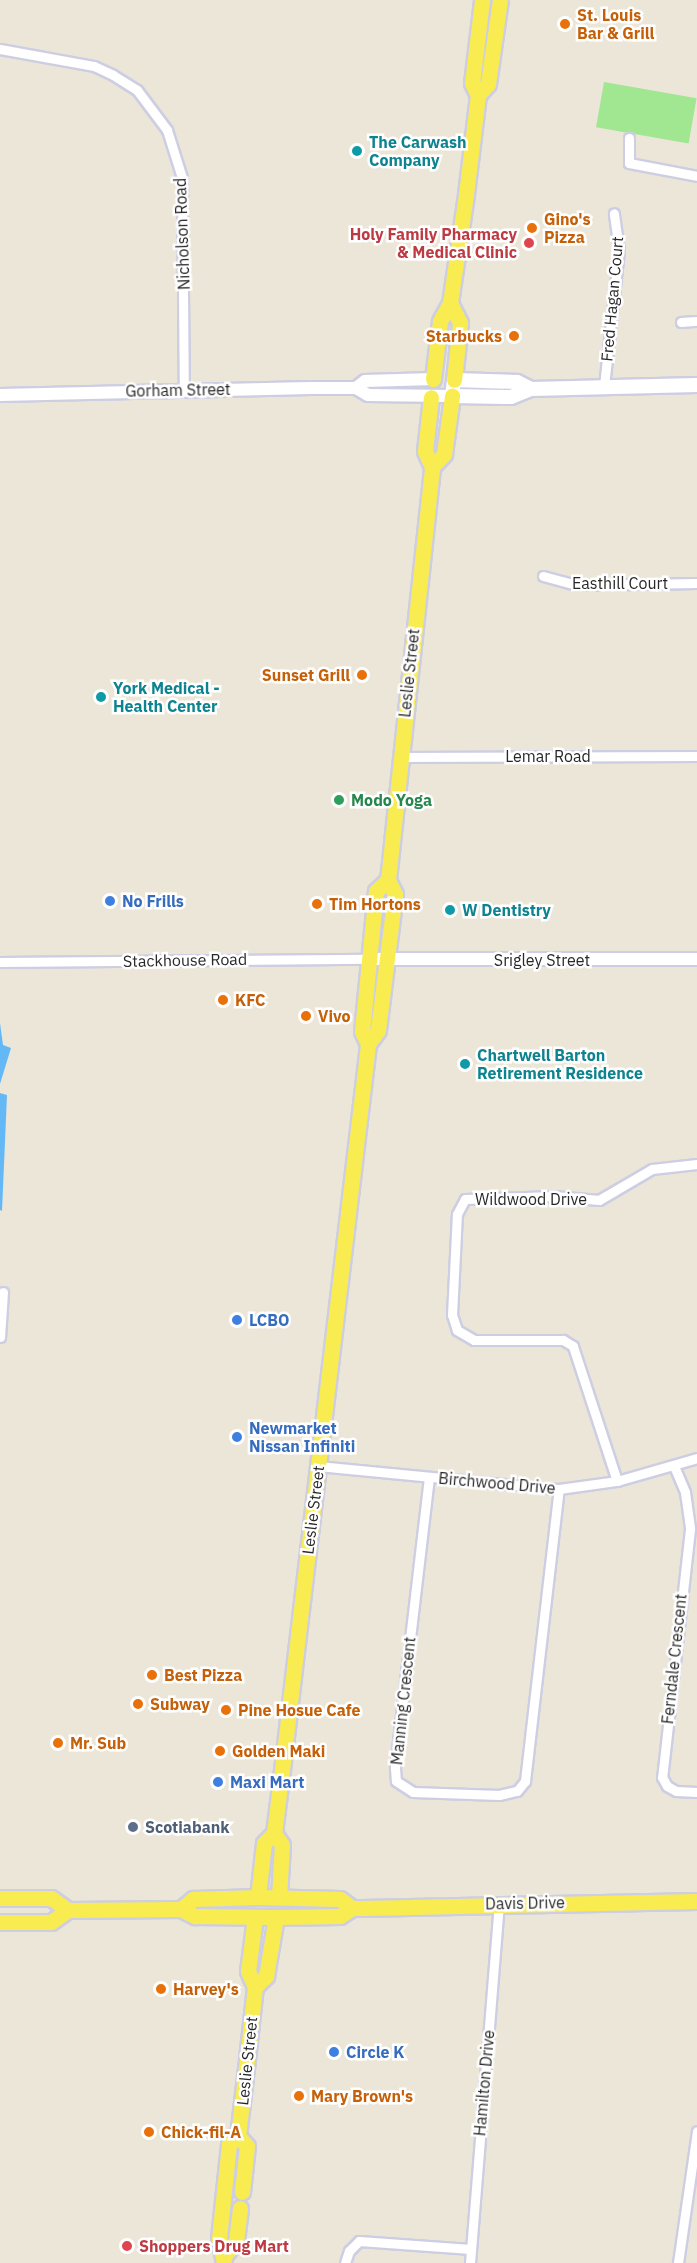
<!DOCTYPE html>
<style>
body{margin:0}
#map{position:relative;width:697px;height:2263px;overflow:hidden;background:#ece6d8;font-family:"IBM Plex Sans",sans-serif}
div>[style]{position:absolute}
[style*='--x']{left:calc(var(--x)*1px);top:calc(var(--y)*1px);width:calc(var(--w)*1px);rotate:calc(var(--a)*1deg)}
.green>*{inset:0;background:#a1e691;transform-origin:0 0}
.water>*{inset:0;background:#64b8f6}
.roads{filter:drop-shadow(2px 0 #cecee3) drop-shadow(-2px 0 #cecee3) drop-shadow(0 2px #cecee3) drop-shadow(0 -2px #cecee3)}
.minor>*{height:9px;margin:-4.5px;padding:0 4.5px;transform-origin:4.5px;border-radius:4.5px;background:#fff}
.tertiary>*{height:12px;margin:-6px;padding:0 6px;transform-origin:6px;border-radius:6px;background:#fff}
.secondary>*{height:14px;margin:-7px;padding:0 7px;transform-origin:7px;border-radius:7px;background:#fff}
.primary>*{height:15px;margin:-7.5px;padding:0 7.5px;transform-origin:7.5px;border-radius:7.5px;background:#f9ec50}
.dots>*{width:16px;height:16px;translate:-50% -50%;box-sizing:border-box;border:3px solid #fff;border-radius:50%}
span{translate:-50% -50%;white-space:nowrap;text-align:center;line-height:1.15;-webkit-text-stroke:5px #fff;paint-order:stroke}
.food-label{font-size:16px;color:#c56008;font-weight:700}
.left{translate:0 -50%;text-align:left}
.right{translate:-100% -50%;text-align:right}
.culture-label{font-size:16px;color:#0d838f;font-weight:700}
.street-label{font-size:16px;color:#282828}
.health-label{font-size:16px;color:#be3a42;font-weight:700}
.leisure-label{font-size:16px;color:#27864d;font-weight:700}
.shop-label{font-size:16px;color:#366cbe;font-weight:700}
.service-label{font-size:16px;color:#4e5e75;font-weight:700}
</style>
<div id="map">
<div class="green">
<div style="left:604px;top:82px;width:94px;height:46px;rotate:10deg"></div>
</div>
<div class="water">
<div style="clip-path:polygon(0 1023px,3px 1045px,11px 1048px,0 1084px)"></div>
<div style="clip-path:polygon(0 1093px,7px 1095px,2px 1211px,0 1210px)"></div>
</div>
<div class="roads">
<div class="minor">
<div style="--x:0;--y:49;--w:96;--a:10.3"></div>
<div style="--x:94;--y:66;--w:21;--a:25"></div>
<div style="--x:113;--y:75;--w:28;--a:32"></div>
<div style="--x:137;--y:90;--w:50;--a:53.1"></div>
<div style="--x:167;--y:130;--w:50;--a:72.6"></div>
<div style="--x:182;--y:178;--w:212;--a:89.5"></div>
<div style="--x:629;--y:138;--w:25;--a:90"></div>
<div style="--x:629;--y:163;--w:69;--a:10.8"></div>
<div style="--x:681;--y:322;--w:16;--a:-4"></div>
<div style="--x:604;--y:386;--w:137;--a:-83.7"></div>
<div style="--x:619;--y:250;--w:37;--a:-98"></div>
<div style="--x:543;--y:576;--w:35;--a:15"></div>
<div style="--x:577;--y:585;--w:120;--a:-1"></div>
<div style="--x:400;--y:757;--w:297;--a:-0.2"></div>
<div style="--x:0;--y:962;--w:371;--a:-0.5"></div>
<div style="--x:0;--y:1337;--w:45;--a:-86.2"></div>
<div style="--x:318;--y:1466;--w:242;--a:5.5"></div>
<div style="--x:559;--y:1489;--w:59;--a:-7.9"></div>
<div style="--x:617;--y:1481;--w:83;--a:-16"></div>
<div style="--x:674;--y:1466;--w:28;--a:67"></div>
<div style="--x:685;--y:1492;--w:37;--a:82"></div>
<div style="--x:690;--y:1529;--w:250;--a:96.4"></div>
<div style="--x:662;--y:1777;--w:10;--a:61"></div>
<div style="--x:667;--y:1786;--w:10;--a:29"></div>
<div style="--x:676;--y:1791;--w:21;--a:3"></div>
<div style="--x:429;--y:1477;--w:293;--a:96.7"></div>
<div style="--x:395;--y:1768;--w:13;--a:86"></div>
<div style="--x:396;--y:1781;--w:20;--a:33"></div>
<div style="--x:413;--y:1792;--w:86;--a:2"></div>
<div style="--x:499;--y:1795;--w:18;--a:-13"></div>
<div style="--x:517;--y:1791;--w:13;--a:-51"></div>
<div style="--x:525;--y:1781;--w:294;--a:-83.4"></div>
<div style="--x:617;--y:1481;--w:142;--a:-108.1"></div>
<div style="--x:573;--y:1346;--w:12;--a:-149"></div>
<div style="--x:563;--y:1340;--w:89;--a:180"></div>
<div style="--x:474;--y:1340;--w:20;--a:-150"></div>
<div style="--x:457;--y:1330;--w:16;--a:-108"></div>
<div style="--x:452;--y:1315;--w:101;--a:-87.2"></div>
<div style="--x:457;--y:1214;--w:17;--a:-62"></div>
<div style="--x:465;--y:1199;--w:89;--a:-1.9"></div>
<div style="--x:554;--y:1196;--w:45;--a:5.1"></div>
<div style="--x:599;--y:1200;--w:61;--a:-30.3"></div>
<div style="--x:652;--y:1169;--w:45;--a:-6.3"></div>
<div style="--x:345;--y:2263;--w:13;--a:-72"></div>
<div style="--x:349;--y:2251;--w:14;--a:-45"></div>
<div style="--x:359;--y:2241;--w:112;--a:4.1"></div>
<div style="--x:470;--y:2263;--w:362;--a:-85.4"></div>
<div style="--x:678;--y:2263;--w:133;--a:-81.8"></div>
</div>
<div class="tertiary">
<div style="--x:356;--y:388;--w:11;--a:-38"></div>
<div style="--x:365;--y:381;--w:68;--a:-1.7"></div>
<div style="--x:0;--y:395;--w:311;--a:-1.3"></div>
<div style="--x:311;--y:388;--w:45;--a:0"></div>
<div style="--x:356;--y:388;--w:14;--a:30"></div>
<div style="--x:368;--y:395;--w:84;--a:0.7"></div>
<div style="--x:371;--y:959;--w:326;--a:0"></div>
</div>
<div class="secondary">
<div style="--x:531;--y:389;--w:16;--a:-153"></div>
<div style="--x:517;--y:382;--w:63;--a:-178.2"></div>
<div style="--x:454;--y:380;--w:16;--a:97"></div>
<div style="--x:452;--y:396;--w:59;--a:1"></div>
<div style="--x:511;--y:397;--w:22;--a:-22"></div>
<div style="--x:531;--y:389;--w:166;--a:-1.4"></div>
</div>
<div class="primary">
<div style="--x:478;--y:95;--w:15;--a:-48"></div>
<div style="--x:488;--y:84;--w:85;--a:-81.9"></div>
<div style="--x:450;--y:303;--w:22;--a:63"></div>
<div style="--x:460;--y:323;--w:57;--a:96"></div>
<div style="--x:433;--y:379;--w:58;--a:-83.1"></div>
<div style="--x:440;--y:321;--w:21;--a:-61"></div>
<div style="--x:450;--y:303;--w:110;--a:-81.6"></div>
<div style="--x:466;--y:194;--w:100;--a:-83.1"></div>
<div style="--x:478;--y:95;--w:13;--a:-117"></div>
<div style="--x:472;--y:83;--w:84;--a:-83.1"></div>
<div style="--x:432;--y:467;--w:18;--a:-47"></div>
<div style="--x:444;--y:454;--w:59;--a:-82.1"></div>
<div style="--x:368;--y:1044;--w:14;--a:-115"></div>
<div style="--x:362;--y:1031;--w:141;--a:-84.3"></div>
<div style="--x:376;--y:891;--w:16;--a:-43"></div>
<div style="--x:274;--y:1833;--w:14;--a:56"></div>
<div style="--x:282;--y:1845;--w:52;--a:93.3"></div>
<div style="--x:258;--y:1897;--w:54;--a:-83.7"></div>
<div style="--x:264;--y:1843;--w:14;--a:-45"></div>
<div style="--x:274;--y:1833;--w:64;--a:-82.8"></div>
<div style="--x:282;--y:1770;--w:731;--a:-83.24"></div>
<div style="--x:368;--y:1044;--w:17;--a:-54"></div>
<div style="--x:378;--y:1030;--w:137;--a:-82.9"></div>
<div style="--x:395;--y:894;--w:16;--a:-117"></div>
<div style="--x:388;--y:880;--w:415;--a:-83.9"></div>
<div style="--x:432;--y:467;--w:17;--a:-114"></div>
<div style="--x:425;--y:451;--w:54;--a:-83.7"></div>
<div style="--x:0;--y:1898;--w:51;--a:0"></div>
<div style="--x:51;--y:1898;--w:21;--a:35"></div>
<div style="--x:181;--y:1909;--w:16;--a:-40"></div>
<div style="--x:193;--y:1899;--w:65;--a:-1.8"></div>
<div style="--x:258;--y:1897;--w:82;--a:1.4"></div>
<div style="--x:340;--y:1899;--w:15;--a:37"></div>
<div style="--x:352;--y:1908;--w:10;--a:0"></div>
<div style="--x:362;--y:1908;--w:335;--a:-1.2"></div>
<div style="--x:0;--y:1922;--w:51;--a:0"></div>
<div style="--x:51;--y:1922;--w:21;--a:-35"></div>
<div style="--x:68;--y:1910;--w:113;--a:-0.5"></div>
<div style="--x:181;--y:1909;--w:16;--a:27"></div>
<div style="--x:195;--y:1916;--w:81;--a:0.7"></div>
<div style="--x:276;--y:1917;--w:64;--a:-0.9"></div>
<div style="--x:340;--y:1916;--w:14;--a:-34"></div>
<div style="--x:255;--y:1987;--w:16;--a:-45"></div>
<div style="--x:266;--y:1976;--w:60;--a:-80.4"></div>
<div style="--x:238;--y:2136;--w:13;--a:48"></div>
<div style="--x:247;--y:2146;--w:46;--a:96.2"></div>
<div style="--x:225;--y:2255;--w:18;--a:-52"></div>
<div style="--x:236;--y:2241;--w:33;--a:-83"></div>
<div style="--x:224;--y:2263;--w:25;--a:-101"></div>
<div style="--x:219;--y:2238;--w:95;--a:-83.9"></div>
<div style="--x:229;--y:2144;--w:12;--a:-42"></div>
<div style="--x:238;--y:2136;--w:78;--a:-83.3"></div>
<div style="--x:247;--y:2059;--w:72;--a:-83.7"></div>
<div style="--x:255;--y:1987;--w:17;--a:-114"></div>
<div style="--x:248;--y:1971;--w:54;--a:-82.6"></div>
</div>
</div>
<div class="dots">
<div style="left:565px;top:24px;background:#e8710a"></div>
<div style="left:357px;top:151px;background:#0f9aa8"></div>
<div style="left:532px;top:228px;background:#e8710a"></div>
<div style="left:529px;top:243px;background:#e0444e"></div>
<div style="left:514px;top:336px;background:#e8710a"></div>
<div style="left:362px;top:675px;background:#e8710a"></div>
<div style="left:101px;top:697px;background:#0f9aa8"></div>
<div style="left:339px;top:800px;background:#2e9e5b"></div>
<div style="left:110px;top:901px;background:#3f7fe0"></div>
<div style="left:317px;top:904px;background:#e8710a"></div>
<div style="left:450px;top:910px;background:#0f9aa8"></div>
<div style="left:223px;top:1000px;background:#e8710a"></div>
<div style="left:306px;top:1016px;background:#e8710a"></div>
<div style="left:465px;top:1064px;background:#0f9aa8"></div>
<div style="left:237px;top:1320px;background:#3f7fe0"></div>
<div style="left:237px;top:1437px;background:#3f7fe0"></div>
<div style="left:152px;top:1675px;background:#e8710a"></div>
<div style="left:138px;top:1704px;background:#e8710a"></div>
<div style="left:226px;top:1710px;background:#e8710a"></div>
<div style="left:58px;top:1743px;background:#e8710a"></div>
<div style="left:220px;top:1751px;background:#e8710a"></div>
<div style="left:218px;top:1782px;background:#3f7fe0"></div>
<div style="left:133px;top:1827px;background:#5c6f8a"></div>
<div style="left:161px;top:1989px;background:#e8710a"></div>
<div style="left:334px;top:2052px;background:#3f7fe0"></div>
<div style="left:299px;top:2096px;background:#e8710a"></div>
<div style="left:149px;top:2132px;background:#e8710a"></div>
<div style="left:127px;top:2246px;background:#e0444e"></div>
</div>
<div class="food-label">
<span class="left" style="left:577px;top:24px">St. Louis<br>Bar &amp; Grill</span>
<span class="left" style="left:544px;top:228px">Gino's<br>Pizza</span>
<span class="right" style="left:502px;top:336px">Starbucks</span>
<span class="right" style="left:350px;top:675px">Sunset Grill</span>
<span class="left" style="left:329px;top:904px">Tim Hortons</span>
<span class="left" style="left:235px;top:1000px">KFC</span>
<span class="left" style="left:318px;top:1016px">Vivo</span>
<span class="left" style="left:164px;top:1675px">Best Pizza</span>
<span class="left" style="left:150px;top:1704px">Subway</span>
<span class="left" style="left:238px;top:1710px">Pine Hosue Cafe</span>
<span class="left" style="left:70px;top:1743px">Mr. Sub</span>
<span class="left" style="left:232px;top:1751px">Golden Maki</span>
<span class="left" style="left:173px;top:1989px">Harvey's</span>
<span class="left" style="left:311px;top:2096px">Mary Brown's</span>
<span class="left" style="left:161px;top:2132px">Chick-fil-A</span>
</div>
<div class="culture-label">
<span class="left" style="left:369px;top:151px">The Carwash<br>Company</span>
<span class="left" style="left:113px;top:697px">York Medical -<br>Health Center</span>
<span class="left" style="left:462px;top:910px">W Dentistry</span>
<span class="left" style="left:477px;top:1064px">Chartwell Barton<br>Retirement Residence</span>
</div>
<div class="street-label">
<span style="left:182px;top:234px;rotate:-92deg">Nicholson Road</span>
<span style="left:612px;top:299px;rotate:-85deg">Fred Hagan Court</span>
<span style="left:178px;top:390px;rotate:-1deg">Gorham Street</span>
<span style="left:620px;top:583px">Easthill Court</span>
<span style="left:409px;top:673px;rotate:-84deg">Leslie Street</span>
<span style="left:548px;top:756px">Lemar Road</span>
<span style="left:185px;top:960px;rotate:-1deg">Stackhouse Road</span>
<span style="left:542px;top:960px">Srigley Street</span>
<span style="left:531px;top:1199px">Wildwood Drive</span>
<span style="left:497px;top:1483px;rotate:5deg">Birchwood Drive</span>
<span style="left:313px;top:1510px;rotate:-83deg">Leslie Street</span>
<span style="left:674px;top:1659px;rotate:-84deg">Ferndale Crescent</span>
<span style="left:403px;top:1701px;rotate:-84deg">Manning Crescent</span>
<span style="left:525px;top:1903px;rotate:-1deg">Davis Drive</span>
<span style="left:247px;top:2061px;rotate:-84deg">Leslie Street</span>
<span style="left:484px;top:2083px;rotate:-85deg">Hamilton Drive</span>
</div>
<div class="health-label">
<span class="right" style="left:517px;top:243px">Holy Family Pharmacy<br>&amp; Medical Clinic</span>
<span class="left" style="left:139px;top:2246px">Shoppers Drug Mart</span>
</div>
<div class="leisure-label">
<span class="left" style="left:351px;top:800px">Modo Yoga</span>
</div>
<div class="shop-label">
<span class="left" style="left:122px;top:901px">No Frills</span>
<span class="left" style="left:249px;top:1320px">LCBO</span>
<span class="left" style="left:249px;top:1437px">Newmarket<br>Nissan Infiniti</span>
<span class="left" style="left:230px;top:1782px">Maxi Mart</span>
<span class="left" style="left:346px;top:2052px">Circle K</span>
</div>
<div class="service-label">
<span class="left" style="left:145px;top:1827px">Scotiabank</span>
</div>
</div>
